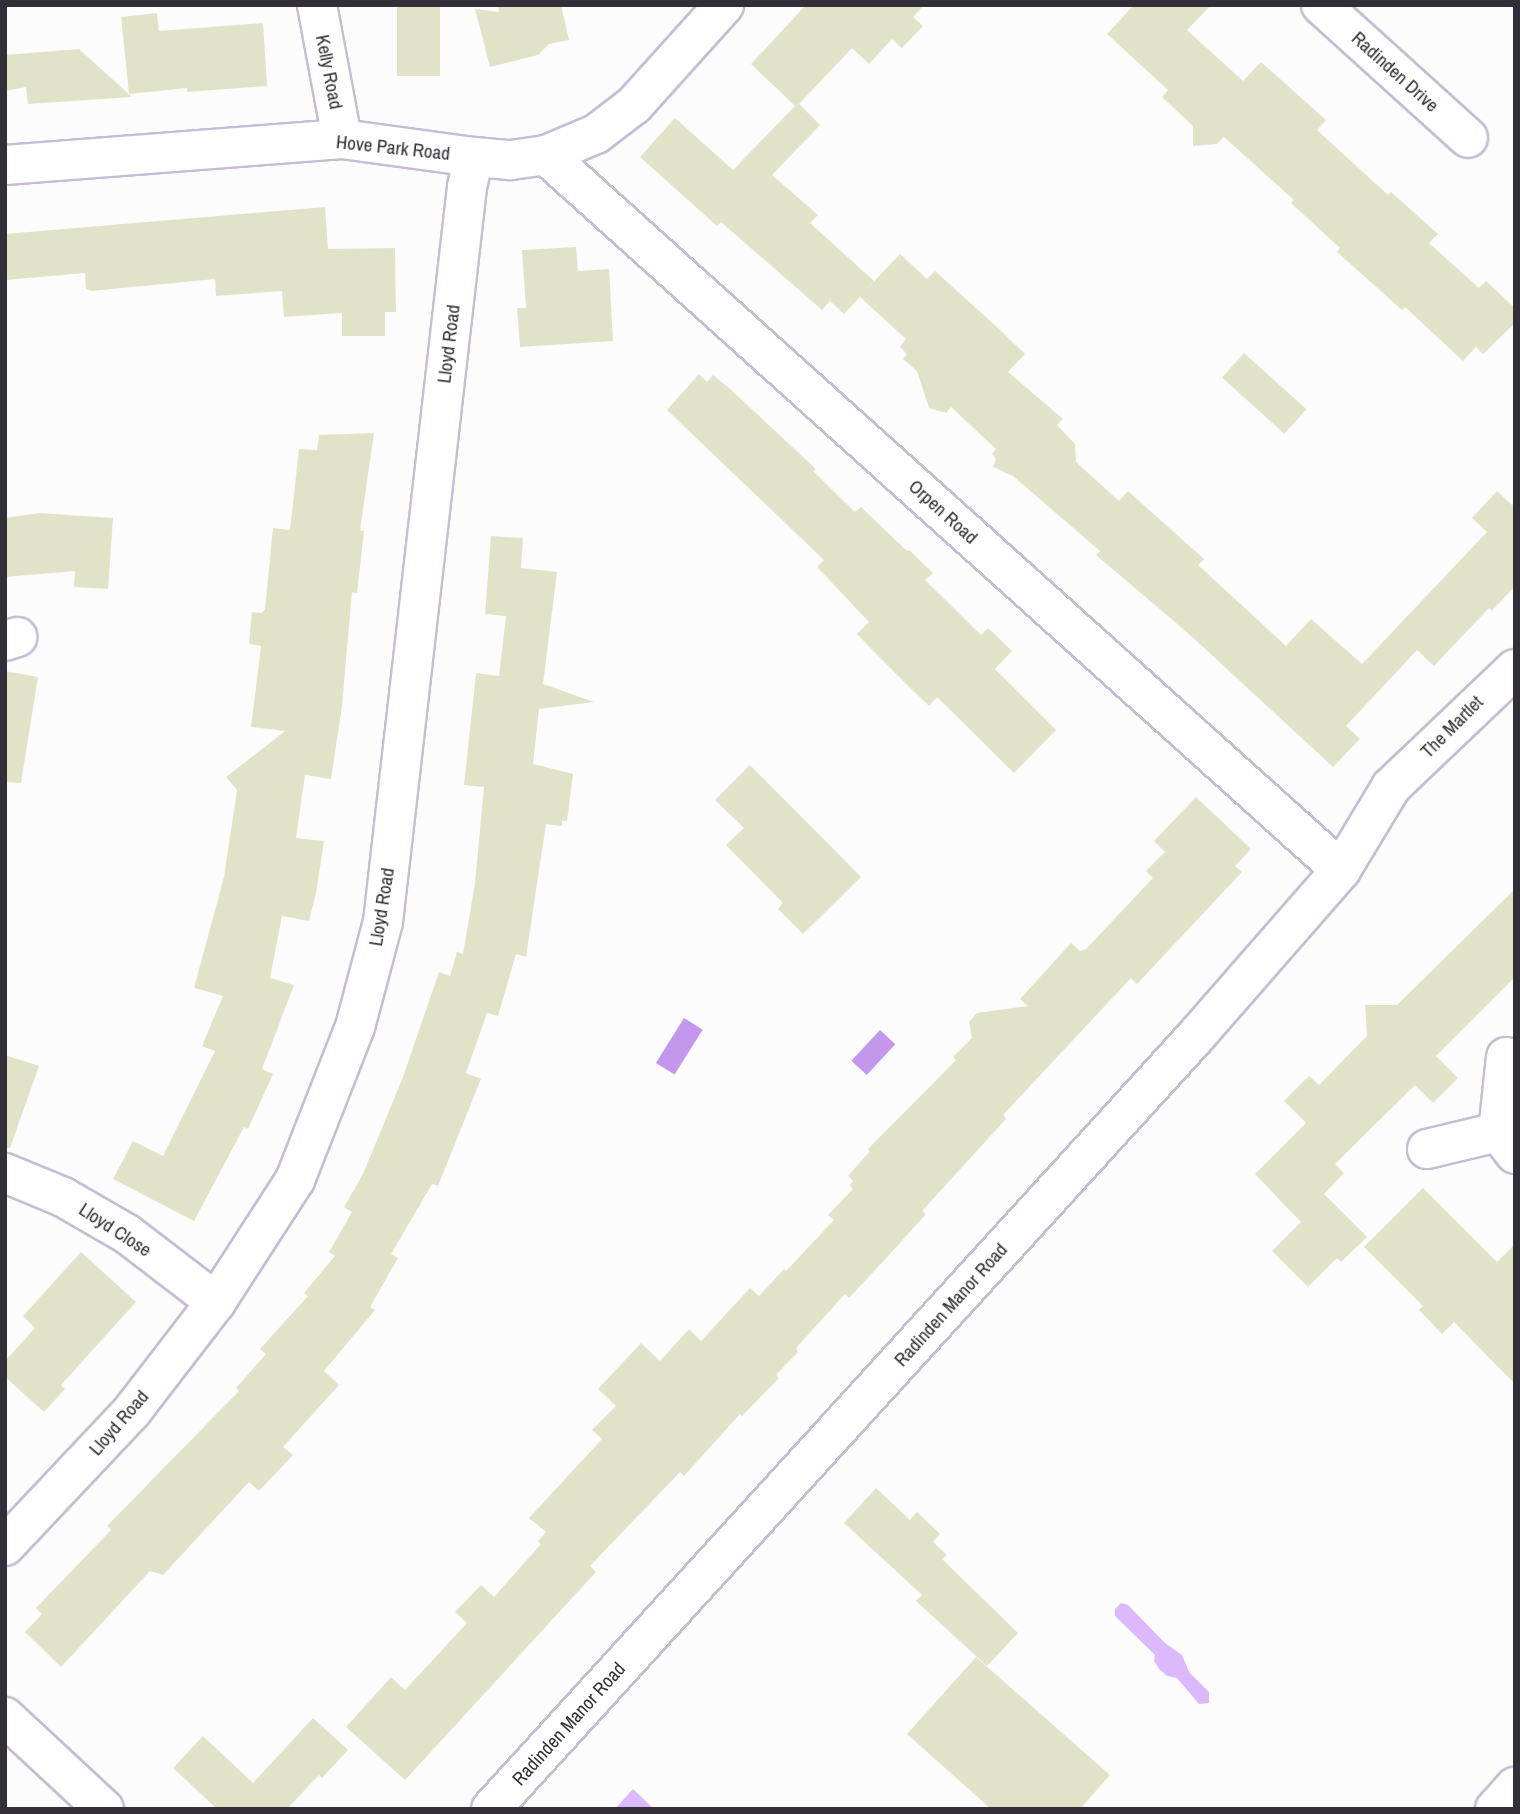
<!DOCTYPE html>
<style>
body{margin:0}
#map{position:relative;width:1520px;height:1814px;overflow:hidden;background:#fcfcfc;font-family:"Archivo Narrow",sans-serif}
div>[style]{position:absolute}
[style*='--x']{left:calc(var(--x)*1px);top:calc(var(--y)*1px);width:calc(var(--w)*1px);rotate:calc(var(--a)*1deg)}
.green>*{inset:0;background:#dcb9fd}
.water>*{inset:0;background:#c397eb;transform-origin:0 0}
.building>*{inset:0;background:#e1e3c9;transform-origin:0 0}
.roads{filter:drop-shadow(2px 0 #c7bcd3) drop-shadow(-2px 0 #c7bcd3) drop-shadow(0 2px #c7bcd3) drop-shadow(0 -2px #c7bcd3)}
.minor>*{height:38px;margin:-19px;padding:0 19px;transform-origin:19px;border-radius:19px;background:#fff}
span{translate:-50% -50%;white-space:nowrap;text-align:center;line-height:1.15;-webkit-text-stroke:7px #fff;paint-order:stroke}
.street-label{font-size:19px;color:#332e37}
.frame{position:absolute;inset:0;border:7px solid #332e37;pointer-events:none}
</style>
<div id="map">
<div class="green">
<div style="clip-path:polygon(1121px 1603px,1128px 1605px,1165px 1643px,1182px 1655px,1189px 1672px,1209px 1692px,1209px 1703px,1199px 1704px,1177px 1678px,1167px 1676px,1159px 1669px,1154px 1661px,1155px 1655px,1115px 1616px,1115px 1609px)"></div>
<div style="clip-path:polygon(633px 1789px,654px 1809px,615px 1809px)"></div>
</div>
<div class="water">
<div style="left:684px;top:1018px;width:22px;height:53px;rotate:32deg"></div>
<div style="left:880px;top:1030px;width:21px;height:42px;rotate:43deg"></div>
</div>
<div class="building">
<div style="left:397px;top:5px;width:43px;height:71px"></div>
<div style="clip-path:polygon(498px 5px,561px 5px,569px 40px,549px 44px,538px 55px,490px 67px,475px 9px,499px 12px)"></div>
<div style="clip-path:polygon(806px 5px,924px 5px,913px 17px,923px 26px,902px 48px,892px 39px,869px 64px,852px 48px,799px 104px,820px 125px,772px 175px,818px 215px,810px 223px,874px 281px,863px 293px,900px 254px,927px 279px,935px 271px,998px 328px,1025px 354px,1008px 372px,1063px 419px,1057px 425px,1075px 444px,1076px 462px,1119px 501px,1128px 491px,1204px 559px,1198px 565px,1286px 646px,1311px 619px,1362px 664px,1487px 532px,1472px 518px,1497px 491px,1512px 505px,1515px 502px,1515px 586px,1492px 611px,1489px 608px,1434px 666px,1417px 650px,1346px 726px,1360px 739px,1333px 767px,1189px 634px,1096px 555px,1100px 551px,1013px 476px,993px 467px,996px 459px,992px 454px,996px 449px,951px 407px,946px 413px,929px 408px,917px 371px,903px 359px,907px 354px,900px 347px,906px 339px,860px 297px,844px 314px,830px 301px,822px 310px,721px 222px,717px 226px,640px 157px,675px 118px,733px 170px,795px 106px,751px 64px)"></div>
<div style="clip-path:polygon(1134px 5px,1211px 5px,1187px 30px,1243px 81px,1261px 62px,1326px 120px,1317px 130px,1388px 195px,1391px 192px,1438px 234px,1429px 243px,1479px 288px,1486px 281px,1515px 308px,1515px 323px,1483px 354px,1476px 347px,1463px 361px,1405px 307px,1402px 310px,1337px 252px,1340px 248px,1291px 203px,1294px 200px,1224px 137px,1217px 144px,1193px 146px,1193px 126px,1162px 97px,1168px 90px,1107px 34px)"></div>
<div style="clip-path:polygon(157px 13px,159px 31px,263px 23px,267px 86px,187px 92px,187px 88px,129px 94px,121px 17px)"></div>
<div style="clip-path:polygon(79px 49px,132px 97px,28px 104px,26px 87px,5px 91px,5px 55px)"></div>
<div style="clip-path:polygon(325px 207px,328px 249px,395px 248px,396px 312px,385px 312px,385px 336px,342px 336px,342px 313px,284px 317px,282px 291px,216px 296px,215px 279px,91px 291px,86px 289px,85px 273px,5px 280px,5px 234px)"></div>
<div style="clip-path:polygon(576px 247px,578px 271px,609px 269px,613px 341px,520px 347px,517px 308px,526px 308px,522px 250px)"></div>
<div style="left:1244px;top:353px;width:84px;height:33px;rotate:42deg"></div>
<div style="clip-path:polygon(699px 374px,707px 382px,713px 375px,729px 388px,816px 469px,813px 471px,855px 512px,861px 507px,907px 551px,909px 550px,933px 573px,925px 580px,981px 635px,988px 628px,1012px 651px,995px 669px,1056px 730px,1014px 773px,937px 697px,929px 706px,895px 673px,857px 634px,869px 622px,817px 567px,824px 560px,667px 410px)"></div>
<div style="clip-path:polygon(374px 433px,360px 530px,364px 531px,357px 593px,352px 592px,342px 706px,331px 779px,305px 775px,296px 838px,324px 841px,316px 893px,309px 921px,282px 916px,270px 978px,294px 985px,262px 1069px,273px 1074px,248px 1129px,244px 1127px,194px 1221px,113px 1179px,133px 1141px,163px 1156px,215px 1051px,202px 1046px,223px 996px,194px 988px,224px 877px,237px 790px,226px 777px,285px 731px,251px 727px,261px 646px,249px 644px,252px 612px,262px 613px,265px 609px,273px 528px,290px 530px,299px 449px,317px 450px,319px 435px)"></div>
<div style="clip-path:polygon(40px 513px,113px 518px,108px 589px,74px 587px,75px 571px,5px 577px,5px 518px)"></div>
<div style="clip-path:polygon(491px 536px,523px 538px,521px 568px,557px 572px,543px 684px,594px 702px,539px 709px,533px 764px,573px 774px,567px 821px,562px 821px,562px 826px,546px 824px,526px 957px,516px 954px,498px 1016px,487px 1013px,466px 1073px,481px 1079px,438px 1186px,432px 1184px,391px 1254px,398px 1258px,370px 1307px,375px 1310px,324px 1371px,339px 1385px,283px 1447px,293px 1455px,259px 1491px,249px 1482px,163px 1575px,150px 1571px,61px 1667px,25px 1632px,42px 1614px,36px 1608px,111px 1530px,107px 1526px,239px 1391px,236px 1388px,266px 1354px,260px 1349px,308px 1296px,304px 1293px,335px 1256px,329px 1252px,352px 1212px,344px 1207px,363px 1174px,403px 1077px,439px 972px,450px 976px,457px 952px,463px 954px,475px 883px,484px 787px,464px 785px,476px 673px,499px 676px,506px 616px,485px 614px)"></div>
<div style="clip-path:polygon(5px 671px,38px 677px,21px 783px,5px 782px)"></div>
<div style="clip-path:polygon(750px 765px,861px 877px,803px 934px,778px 909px,783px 903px,726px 845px,744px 828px,715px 800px)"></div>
<div style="clip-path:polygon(1196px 797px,1251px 849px,1235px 866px,1242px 872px,1137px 984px,1131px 978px,1003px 1115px,1006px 1119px,922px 1211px,926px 1214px,889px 1255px,849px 1298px,845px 1294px,796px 1348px,798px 1352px,776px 1375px,779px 1378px,742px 1416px,740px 1414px,684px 1476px,680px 1472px,590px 1566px,596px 1572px,405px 1780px,346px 1727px,391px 1677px,405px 1690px,467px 1623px,455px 1612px,481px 1585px,494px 1597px,541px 1544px,538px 1541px,546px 1532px,529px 1518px,602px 1439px,592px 1430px,616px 1406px,598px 1389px,641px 1343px,660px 1361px,689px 1329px,701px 1341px,750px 1288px,759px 1296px,784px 1269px,786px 1271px,834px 1220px,828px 1215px,853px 1189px,850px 1185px,853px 1181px,848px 1176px,870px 1151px,868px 1149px,956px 1060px,953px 1057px,972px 1038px,969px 1022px,977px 1013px,1028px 1006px,1020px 999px,1071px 943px,1080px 951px,1086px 949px,1153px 878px,1146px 871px,1165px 852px,1154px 841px)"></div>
<div style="clip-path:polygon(1515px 889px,1515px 977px,1436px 1056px,1458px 1078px,1433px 1103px,1415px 1085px,1335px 1164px,1344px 1173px,1324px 1194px,1367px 1237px,1341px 1262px,1337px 1258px,1308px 1287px,1272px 1251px,1301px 1222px,1255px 1174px,1306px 1123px,1284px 1101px,1309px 1076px,1319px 1085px,1367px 1036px,1365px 1005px,1397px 1005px)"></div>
<div style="clip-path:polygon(5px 1055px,39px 1066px,10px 1148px,5px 1148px)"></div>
<div style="clip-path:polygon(1423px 1188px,1497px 1262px,1515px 1244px,1515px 1384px,1454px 1322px,1442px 1334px,1419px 1310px,1423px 1306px,1364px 1247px)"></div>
<div style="clip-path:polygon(81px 1252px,136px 1302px,61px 1385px,65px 1389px,44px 1412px,5px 1377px,5px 1361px,35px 1328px,23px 1316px)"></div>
<div style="clip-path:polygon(876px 1488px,910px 1520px,917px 1512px,940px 1534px,933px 1542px,947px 1555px,942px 1559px,1018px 1633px,987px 1666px,916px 1601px,922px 1595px,844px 1523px)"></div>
<div style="clip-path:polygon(976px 1657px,1110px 1775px,1080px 1809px,991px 1809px,907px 1734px)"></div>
<div style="clip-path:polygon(313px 1718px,348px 1750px,322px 1778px,319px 1775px,287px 1809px,217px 1809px,173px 1768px,203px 1736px,253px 1783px)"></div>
</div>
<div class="roads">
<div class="minor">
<div style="--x:317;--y:5;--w:136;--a:79.4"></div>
<div style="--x:1321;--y:5;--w:198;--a:42.1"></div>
<div style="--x:546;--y:155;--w:1069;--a:41.97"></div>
<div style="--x:5;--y:165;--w:338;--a:-4.4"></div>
<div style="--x:342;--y:139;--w:133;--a:7.8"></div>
<div style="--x:474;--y:157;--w:37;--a:5"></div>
<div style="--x:511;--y:160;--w:35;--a:-8"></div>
<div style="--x:546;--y:155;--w:54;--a:-22.8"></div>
<div style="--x:596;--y:134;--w:48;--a:-37.3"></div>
<div style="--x:634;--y:105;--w:135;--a:-48"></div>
<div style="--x:5;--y:641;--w:13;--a:-18"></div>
<div style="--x:1506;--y:1057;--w:75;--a:96.1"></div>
<div style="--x:1498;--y:1132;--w:28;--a:52"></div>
<div style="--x:1427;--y:1149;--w:73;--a:-13.5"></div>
<div style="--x:5;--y:1173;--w:63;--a:22.5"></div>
<div style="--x:63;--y:1197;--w:74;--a:30"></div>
<div style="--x:127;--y:1234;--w:112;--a:37.4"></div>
<div style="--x:5;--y:1546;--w:185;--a:-46.7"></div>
<div style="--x:132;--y:1411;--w:138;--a:-52.4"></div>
<div style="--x:216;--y:1302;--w:145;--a:-57.1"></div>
<div style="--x:295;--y:1180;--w:164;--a:-68.6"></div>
<div style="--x:355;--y:1027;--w:109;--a:-75.1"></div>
<div style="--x:383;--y:922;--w:740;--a:-83.48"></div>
<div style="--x:467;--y:187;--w:31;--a:-77"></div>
<div style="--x:5;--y:1717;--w:135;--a:42.9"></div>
<div style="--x:491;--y:1809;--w:1048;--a:-47.63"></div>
<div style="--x:1197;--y:1035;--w:219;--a:-48.9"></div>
<div style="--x:1341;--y:870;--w:97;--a:-58.9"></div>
<div style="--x:1391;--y:787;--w:171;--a:-43.6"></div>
<div style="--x:1495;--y:1809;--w:30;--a:-48"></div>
</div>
</div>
<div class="street-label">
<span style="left:329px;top:72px;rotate:79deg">Kelly Road</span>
<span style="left:1395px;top:72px;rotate:42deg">Radinden Drive</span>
<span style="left:393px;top:148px;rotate:6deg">Hove Park Road</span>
<span style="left:449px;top:344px;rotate:-83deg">Lloyd Road</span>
<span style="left:943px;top:512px;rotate:42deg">Orpen Road</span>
<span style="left:1452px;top:727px;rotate:-45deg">The Martlet</span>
<span style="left:382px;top:907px;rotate:-81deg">Lloyd Road</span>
<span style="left:115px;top:1230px;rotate:33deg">Lloyd Close</span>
<span style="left:951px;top:1305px;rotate:-48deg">Radinden Manor Road</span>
<span style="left:119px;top:1423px;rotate:-49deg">Lloyd Road</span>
<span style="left:569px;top:1724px;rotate:-48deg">Radinden Manor Road</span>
</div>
<div class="frame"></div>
</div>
